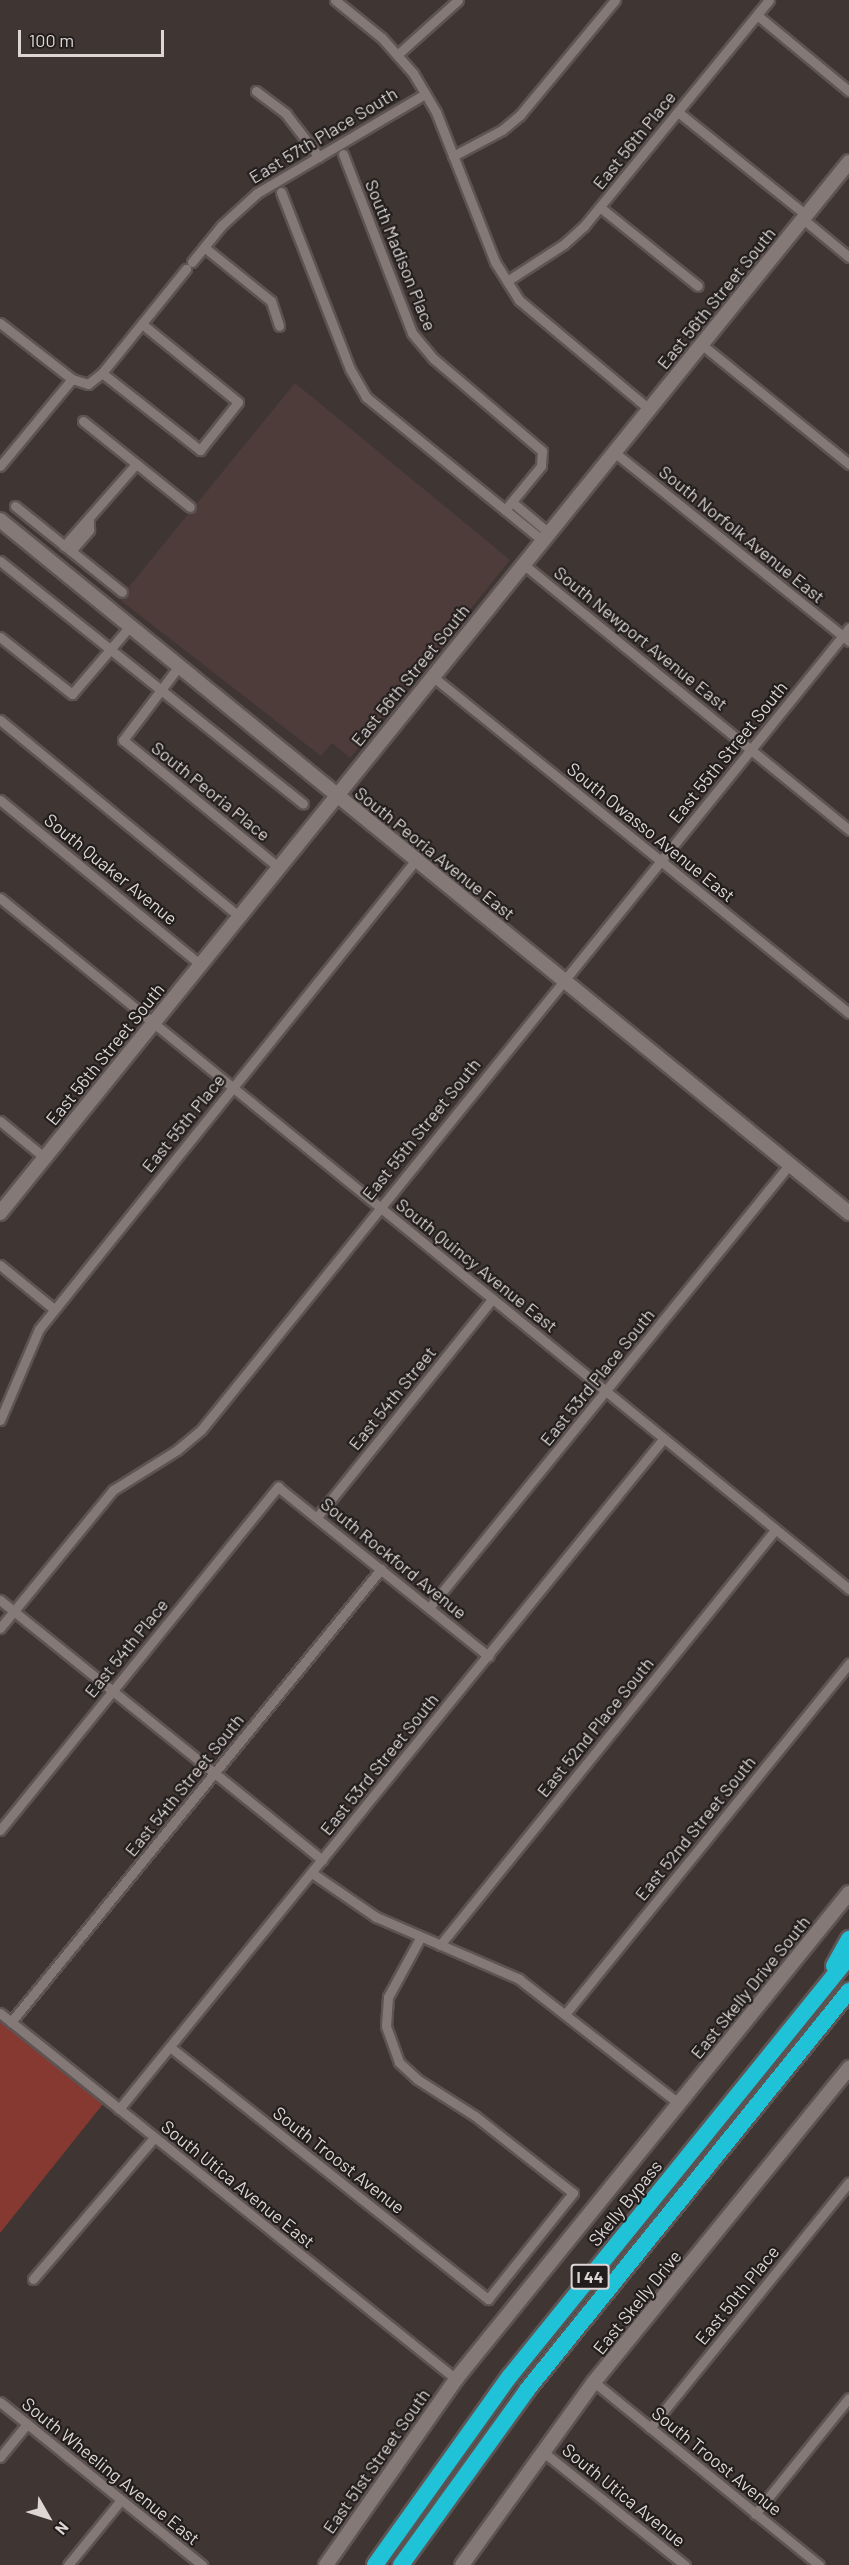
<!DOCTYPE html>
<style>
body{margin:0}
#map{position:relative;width:849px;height:2565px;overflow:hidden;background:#3f3533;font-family:Barlow,sans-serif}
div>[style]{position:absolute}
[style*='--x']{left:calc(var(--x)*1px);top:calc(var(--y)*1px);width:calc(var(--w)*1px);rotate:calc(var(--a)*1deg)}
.built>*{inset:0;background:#4e3c3a}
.green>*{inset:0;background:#853931}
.roads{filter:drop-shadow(2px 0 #5d5453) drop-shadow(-2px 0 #5d5453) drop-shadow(0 2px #5d5453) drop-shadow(0 -2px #5d5453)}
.street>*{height:9px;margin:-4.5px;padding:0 4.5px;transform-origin:4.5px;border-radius:4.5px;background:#857977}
.secondary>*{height:14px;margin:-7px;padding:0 7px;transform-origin:7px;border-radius:7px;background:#857977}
.highway>*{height:16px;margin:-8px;padding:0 8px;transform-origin:8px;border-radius:8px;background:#20c2d8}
span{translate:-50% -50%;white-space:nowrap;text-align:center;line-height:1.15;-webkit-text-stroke:4.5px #221e1d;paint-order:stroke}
.shield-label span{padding:2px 4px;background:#221e1d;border:2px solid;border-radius:4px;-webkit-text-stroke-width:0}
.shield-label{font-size:16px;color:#ddd6d5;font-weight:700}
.street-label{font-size:18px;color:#ddd6d5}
.north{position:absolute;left:18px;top:2487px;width:60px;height:60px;-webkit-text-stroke:4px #221e1d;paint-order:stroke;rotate:129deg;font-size:16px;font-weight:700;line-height:24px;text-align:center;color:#ddd6d5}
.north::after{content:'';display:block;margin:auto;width:21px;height:27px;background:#ddd6d5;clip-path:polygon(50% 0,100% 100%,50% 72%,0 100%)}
.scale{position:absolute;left:18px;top:30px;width:146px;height:27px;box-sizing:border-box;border:3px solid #ddd6d5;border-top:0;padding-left:8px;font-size:18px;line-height:21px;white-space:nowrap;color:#ddd6d5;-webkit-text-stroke:4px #221e1d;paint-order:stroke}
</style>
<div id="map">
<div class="built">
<div style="clip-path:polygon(295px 383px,510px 560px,350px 758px,332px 743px,321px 756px,119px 599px)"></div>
</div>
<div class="green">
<div style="clip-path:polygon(0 2020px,103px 2104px,0 2233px)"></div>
</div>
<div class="roads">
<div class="street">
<div style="--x:335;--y:0;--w:60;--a:39"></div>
<div style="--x:382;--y:38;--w:47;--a:48.5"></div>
<div style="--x:413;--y:73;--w:45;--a:59.5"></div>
<div style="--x:436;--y:112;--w:161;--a:68.5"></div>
<div style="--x:495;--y:262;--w:45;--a:57.7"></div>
<div style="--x:519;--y:300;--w:170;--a:40"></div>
<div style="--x:757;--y:15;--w:119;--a:39.6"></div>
<div style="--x:397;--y:55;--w:82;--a:-42"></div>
<div style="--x:256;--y:91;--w:38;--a:37"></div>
<div style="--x:286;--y:114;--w:54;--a:52.5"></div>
<div style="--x:678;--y:112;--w:164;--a:38.8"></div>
<div style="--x:343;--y:154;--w:192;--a:68.9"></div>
<div style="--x:412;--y:333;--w:34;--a:50"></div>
<div style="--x:434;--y:359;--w:142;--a:40.4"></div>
<div style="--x:542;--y:451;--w:15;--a:94"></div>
<div style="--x:541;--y:466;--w:57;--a:129.3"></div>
<div style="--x:453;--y:156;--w:55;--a:-28"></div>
<div style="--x:502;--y:130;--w:23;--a:-40"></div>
<div style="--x:520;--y:115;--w:149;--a:-50.4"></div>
<div style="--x:281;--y:192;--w:190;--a:68.7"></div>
<div style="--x:350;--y:369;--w:32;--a:60"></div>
<div style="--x:366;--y:397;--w:228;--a:39.1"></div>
<div style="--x:601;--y:208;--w:124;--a:38.8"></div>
<div style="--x:803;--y:219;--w:60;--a:39.6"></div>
<div style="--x:204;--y:247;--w:86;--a:38.9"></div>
<div style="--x:271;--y:301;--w:26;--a:72"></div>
<div style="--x:192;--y:262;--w:48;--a:-51"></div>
<div style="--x:222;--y:225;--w:47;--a:-42.4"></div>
<div style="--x:257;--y:193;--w:195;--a:-30.5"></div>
<div style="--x:507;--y:281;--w:68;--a:-33"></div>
<div style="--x:564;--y:244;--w:27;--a:-42"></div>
<div style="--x:584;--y:226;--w:292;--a:-50.7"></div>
<div style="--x:0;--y:323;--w:91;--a:37.9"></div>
<div style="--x:72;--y:379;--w:17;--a:17"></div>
<div style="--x:88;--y:384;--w:18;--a:-38"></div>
<div style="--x:102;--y:373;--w:134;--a:-51.1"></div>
<div style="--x:701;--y:344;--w:191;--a:39"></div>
<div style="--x:102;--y:373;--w:125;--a:38.2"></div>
<div style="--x:200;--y:450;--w:61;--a:-51.6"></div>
<div style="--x:238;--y:402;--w:124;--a:-140.9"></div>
<div style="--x:83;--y:421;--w:137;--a:38.8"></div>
<div style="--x:614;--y:452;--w:302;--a:38.8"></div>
<div style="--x:0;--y:466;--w:113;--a:-50.4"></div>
<div style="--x:512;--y:502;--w:48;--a:40"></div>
<div style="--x:15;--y:506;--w:137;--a:38.8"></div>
<div style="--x:64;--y:546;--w:109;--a:-48.7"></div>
<div style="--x:71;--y:551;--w:28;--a:-49"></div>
<div style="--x:89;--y:530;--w:9;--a:-90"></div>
<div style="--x:0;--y:561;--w:388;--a:38.7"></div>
<div style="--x:523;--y:564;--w:421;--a:39.2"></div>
<div style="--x:0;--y:637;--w:92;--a:38.4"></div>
<div style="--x:72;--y:694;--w:89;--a:-49.5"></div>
<div style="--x:179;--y:666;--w:93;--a:127.1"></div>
<div style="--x:123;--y:740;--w:200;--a:39.3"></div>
<div style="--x:432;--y:676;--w:536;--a:38.94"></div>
<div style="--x:0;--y:720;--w:309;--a:39.4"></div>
<div style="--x:0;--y:800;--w:259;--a:39.4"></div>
<div style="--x:0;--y:898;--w:1095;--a:39.14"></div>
<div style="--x:0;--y:1121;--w:58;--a:39.4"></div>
<div style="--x:0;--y:1265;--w:70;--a:39.2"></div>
<div style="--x:0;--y:1420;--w:99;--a:-66.8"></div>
<div style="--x:39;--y:1329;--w:600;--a:-51.22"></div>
<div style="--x:317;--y:1517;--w:280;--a:-51.2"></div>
<div style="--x:0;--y:1600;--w:414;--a:38.9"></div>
<div style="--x:429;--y:1608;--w:571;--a:-50.9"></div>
<div style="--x:0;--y:1628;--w:178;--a:-50.7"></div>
<div style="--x:113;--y:1490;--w:75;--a:-32"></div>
<div style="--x:177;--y:1450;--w:31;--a:-40"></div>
<div style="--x:201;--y:1430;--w:1031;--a:-51.06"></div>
<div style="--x:0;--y:1830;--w:442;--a:-51"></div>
<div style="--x:278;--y:1487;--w:270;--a:38.8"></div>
<div style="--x:312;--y:1873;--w:78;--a:34.5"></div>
<div style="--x:376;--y:1917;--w:156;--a:23.4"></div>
<div style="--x:519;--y:1979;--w:202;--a:37.9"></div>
<div style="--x:440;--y:1945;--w:533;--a:-51.09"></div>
<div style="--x:0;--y:2013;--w:585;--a:38.75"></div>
<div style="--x:566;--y:2013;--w:450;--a:-51"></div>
<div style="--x:11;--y:2022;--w:585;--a:-50.76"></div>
<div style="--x:170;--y:2047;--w:406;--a:38.4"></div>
<div style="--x:488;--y:2299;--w:136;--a:-51.3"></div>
<div style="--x:573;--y:2193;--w:125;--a:-141.8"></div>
<div style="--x:475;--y:2116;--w:69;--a:-147.5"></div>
<div style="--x:417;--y:2079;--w:25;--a:-137"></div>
<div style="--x:399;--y:2062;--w:38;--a:-110"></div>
<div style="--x:386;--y:2026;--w:29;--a:-86"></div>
<div style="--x:388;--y:1997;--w:67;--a:-61.5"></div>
<div style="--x:119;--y:2109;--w:864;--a:-50.92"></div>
<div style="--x:33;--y:2279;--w:186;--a:-49.4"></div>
<div style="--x:594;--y:2382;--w:290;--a:39.1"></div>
<div style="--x:0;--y:2402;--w:260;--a:38.9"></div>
<div style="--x:650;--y:2428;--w:316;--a:-51"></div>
<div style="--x:542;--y:2451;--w:183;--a:38.6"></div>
<div style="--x:0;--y:2457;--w:43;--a:-50.7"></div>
<div style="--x:755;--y:2514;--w:149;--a:-51"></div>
<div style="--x:68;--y:2565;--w:84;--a:-50.8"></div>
</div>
<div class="secondary">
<div style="--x:0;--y:520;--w:1096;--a:39.22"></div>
<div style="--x:0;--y:1213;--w:1351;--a:-51.07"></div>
<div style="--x:326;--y:2565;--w:227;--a:-55"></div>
<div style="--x:456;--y:2379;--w:625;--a:-51.04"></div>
<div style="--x:462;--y:2565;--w:226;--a:-54.2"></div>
<div style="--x:594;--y:2382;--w:405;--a:-50.9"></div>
</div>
<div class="highway">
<div style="--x:834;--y:1966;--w:31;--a:-61"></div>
<div style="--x:375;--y:2565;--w:232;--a:-54.5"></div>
<div style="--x:510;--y:2376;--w:539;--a:-51.02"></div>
<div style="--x:401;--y:2565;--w:216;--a:-54.2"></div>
<div style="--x:527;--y:2390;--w:513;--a:-51.1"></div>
</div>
</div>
<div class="shield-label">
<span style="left:590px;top:2277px">I 44</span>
</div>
<div class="street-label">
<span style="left:323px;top:135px;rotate:-31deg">East 57th Place South</span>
<span style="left:634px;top:140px;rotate:-51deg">East 56th Place</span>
<span style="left:401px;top:255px;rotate:68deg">South Madison Place</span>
<span style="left:716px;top:298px;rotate:-51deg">East 56th Street South</span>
<span style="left:742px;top:534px;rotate:39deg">South Norfolk Avenue East</span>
<span style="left:641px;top:638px;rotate:39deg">South Newport Avenue East</span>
<span style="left:410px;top:675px;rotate:-51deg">East 56th Street South</span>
<span style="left:728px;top:752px;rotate:-51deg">East 55th Street South</span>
<span style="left:211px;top:791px;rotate:39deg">South Peoria Place</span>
<span style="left:651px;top:832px;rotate:39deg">South Owasso Avenue East</span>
<span style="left:435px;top:853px;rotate:39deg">South Peoria Avenue East</span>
<span style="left:111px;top:869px;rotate:39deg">South Quaker Avenue</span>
<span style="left:105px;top:1054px;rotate:-51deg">East 56th Street South</span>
<span style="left:183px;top:1123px;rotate:-51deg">East 55th Place</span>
<span style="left:421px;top:1129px;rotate:-51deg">East 55th Street South</span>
<span style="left:477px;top:1265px;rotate:39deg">South Quincy Avenue East</span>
<span style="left:597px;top:1377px;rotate:-51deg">East 53rd Place South</span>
<span style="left:392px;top:1398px;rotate:-51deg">East 54th Street</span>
<span style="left:394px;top:1558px;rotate:39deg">South Rockford Avenue</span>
<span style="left:126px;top:1648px;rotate:-51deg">East 54th Place</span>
<span style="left:595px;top:1727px;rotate:-51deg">East 52nd Place South</span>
<span style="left:379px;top:1764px;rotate:-51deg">East 53rd Street South</span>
<span style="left:184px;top:1785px;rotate:-51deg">East 54th Street South</span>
<span style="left:695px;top:1828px;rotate:-51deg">East 52nd Street South</span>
<span style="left:750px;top:1987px;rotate:-51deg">East Skelly Drive South</span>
<span style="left:339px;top:2160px;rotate:38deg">South Troost Avenue</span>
<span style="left:238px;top:2184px;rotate:39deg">South Utica Avenue East</span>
<span style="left:625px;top:2203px;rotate:-51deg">Skelly Bypass</span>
<span style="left:737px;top:2295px;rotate:-51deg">East 50th Place</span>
<span style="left:637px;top:2302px;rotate:-51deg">East Skelly Drive</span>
<span style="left:376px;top:2461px;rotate:-55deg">East 51st Street South</span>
<span style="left:717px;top:2461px;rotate:39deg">South Troost Avenue</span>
<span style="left:111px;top:2471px;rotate:39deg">South Wheeling Avenue East</span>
<span style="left:624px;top:2495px;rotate:39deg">South Utica Avenue</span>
</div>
<div class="north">N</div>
<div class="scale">100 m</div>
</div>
